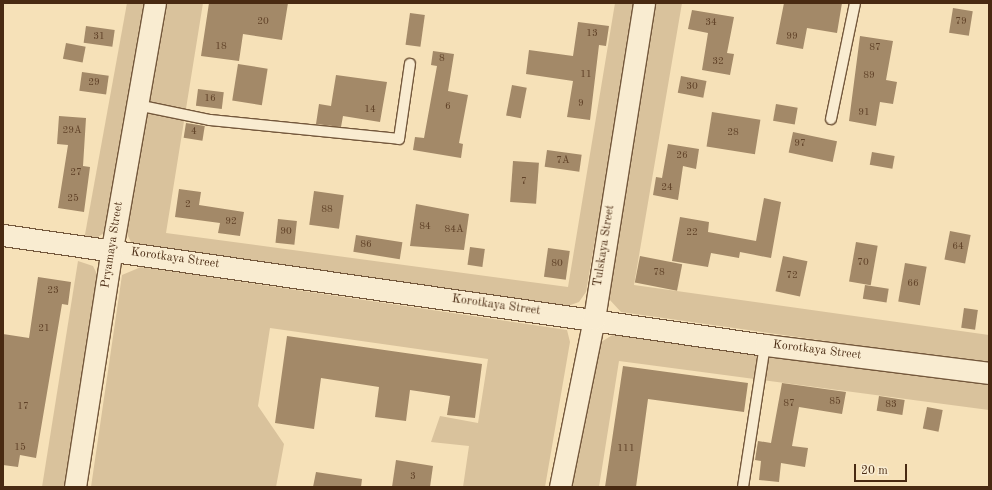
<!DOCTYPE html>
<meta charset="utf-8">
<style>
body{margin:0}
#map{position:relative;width:992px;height:490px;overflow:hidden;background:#f6e1b8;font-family:"Old Standard TT",serif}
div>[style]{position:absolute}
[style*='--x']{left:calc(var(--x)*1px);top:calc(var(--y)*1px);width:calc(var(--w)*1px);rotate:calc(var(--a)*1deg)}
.green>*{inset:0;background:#d9c29c}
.building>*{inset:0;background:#a38968;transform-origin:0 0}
.roads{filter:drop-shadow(1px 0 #74583c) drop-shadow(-1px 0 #74583c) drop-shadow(0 1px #74583c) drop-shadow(0 -1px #74583c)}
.service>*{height:10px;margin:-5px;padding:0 5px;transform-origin:5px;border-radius:5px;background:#f9ecd1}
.minor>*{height:21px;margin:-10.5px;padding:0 10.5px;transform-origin:10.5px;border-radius:10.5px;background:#f9ecd1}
span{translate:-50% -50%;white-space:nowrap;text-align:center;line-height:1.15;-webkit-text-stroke:4px #f9ecd1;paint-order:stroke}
.number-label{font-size:10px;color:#604228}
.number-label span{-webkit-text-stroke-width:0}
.street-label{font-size:12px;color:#492a12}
.frame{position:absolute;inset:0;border:4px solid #492a12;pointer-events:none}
.scale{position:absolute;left:854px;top:464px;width:53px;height:18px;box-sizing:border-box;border:2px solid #492a12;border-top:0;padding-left:5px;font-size:12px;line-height:14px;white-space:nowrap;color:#492a12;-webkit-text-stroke:3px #f9ecd1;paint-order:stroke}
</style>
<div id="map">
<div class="green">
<div style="clip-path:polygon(127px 3px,148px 3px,108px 230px,98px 237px,84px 240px)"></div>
<div style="clip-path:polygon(164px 3px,203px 3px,166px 233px,568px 287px,615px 3px,636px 3px,586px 292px,579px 302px,565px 307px,144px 249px,131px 242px,126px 232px)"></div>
<div style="clip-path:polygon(653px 3px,682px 3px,634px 285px,989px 335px,989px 364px,621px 312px,609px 299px,609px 277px)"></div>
<div style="clip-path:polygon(78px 261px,93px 266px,100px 280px,67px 487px,42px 487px)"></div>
<div style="clip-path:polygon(141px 267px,567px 330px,570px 342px,545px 487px,463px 487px,469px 446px,431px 442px,440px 416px,478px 423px,488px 359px,270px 328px,258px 406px,284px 444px,276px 487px,91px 487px,122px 275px)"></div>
<div style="clip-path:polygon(619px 331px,989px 385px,989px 410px,619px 361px,599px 487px,568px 487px,591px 364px,601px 342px)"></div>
</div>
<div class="building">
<div style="clip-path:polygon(209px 3px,288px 3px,282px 40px,243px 34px,239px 61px,201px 56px)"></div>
<div style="clip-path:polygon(784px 3px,842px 3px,837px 33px,807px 28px,803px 49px,776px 44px)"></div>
<div style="left:953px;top:8px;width:20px;height:25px;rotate:9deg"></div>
<div style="clip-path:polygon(692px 10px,734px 17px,727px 53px,734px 54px,730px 75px,702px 70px,708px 33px,688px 29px)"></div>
<div style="left:410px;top:13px;width:15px;height:32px;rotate:8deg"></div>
<div style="clip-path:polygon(578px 22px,609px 26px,606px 46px,599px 45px,590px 120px,567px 117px,573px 81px,526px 74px,529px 50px,573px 56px)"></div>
<div style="left:86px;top:26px;width:29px;height:17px;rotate:8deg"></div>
<div style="clip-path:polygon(860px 36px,893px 41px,886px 80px,897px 82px,893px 104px,880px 102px,876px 126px,849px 121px)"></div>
<div style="left:66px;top:43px;width:20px;height:16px;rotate:11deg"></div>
<div style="clip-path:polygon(433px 51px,454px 54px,448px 91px,468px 95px,459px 143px,463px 144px,461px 158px,413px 150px,415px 137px,424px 138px,437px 66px,431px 65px)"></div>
<div style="left:238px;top:64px;width:30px;height:37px;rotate:9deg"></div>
<div style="left:82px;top:72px;width:27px;height:19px;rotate:8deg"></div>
<div style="clip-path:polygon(336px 75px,387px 82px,380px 122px,343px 116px,341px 127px,316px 124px,319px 104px,331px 106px)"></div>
<div style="left:681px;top:76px;width:26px;height:17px;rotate:11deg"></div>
<div style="left:512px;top:85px;width:15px;height:31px;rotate:11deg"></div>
<div style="left:198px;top:89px;width:26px;height:17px;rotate:7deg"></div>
<div style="left:776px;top:104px;width:22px;height:17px;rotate:10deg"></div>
<div style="left:712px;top:112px;width:49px;height:35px;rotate:9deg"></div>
<div style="clip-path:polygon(59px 116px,86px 118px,83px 166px,90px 167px,84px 212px,58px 208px,68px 145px,57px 144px)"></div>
<div style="left:186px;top:123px;width:19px;height:15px;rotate:9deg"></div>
<div style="left:793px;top:132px;width:45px;height:21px;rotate:12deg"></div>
<div style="clip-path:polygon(668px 144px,699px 149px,696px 169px,683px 166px,678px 200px,653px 195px,656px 177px,662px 178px)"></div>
<div style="left:547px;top:150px;width:35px;height:17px;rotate:8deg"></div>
<div style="left:872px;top:152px;width:23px;height:13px;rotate:10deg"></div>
<div style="left:513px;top:161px;width:26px;height:41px;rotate:4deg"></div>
<div style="clip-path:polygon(179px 189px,201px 192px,199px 205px,244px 212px,240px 236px,218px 233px,220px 223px,175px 217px)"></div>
<div style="left:314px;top:191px;width:30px;height:34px;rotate:8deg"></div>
<div style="clip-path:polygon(764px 198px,781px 202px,771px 258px,740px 252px,739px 258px,711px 253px,708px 267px,672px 261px,680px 217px,709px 222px,708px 232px,756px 241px)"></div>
<div style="clip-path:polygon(416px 204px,469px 214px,464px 250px,410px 246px)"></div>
<div style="left:278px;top:219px;width:19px;height:24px;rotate:6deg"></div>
<div style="left:950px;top:231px;width:21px;height:29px;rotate:11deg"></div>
<div style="left:356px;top:235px;width:47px;height:17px;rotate:9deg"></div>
<div style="left:856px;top:242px;width:22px;height:40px;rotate:10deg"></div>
<div style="left:470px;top:247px;width:15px;height:18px;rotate:8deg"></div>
<div style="left:548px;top:248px;width:22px;height:29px;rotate:8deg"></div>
<div style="left:640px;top:256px;width:43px;height:27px;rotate:11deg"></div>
<div style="left:783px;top:256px;width:25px;height:36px;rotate:12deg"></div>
<div style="left:905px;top:263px;width:22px;height:39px;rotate:10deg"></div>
<div style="clip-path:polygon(38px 277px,71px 282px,68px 305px,62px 304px,36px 458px,20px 455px,18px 467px,3px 465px,3px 334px,29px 338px)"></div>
<div style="left:865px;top:285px;width:24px;height:14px;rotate:9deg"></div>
<div style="left:964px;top:308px;width:14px;height:20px;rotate:8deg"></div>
<div style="clip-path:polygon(287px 336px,482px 364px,475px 418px,447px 415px,450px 396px,410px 390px,406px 421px,375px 417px,379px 387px,321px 378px,314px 429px,275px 423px)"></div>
<div style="clip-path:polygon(623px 366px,748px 383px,744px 412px,648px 399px,636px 487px,605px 487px)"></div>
<div style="clip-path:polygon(782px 383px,846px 392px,842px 414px,799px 407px,792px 446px,808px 448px,805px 467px,781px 463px,779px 482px,759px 480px,761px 461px,755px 460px,758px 441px,771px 443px)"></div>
<div style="left:879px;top:396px;width:26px;height:15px;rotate:9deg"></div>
<div style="left:927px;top:407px;width:16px;height:22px;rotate:11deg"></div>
<div style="clip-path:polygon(396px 460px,433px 466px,430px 487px,392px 487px)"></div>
<div style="clip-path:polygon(316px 472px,362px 479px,361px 487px,313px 487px)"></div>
</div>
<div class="roads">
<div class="service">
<div style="--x:137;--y:105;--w:75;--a:11.6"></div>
<div style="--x:210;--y:120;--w:190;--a:5.7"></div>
<div style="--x:399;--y:139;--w:76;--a:-81.7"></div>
<div style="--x:831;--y:119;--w:118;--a:-78.3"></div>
<div style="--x:743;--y:487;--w:144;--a:-81.2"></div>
</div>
<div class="minor">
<div style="--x:3;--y:235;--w:770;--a:8.21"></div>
<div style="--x:765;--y:345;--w:226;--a:7.1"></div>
<div style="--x:75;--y:487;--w:241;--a:-81.2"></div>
<div style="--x:112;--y:249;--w:250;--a:-80.1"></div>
<div style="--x:560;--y:487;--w:171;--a:-78.6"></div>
<div style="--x:594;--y:319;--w:320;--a:-81"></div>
</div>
</div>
<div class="number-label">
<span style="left:263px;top:22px">20</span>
<span style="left:961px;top:22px">79</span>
<span style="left:711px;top:23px">34</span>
<span style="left:592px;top:34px">13</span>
<span style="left:99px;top:37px">31</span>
<span style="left:792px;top:37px">99</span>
<span style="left:221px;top:47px">18</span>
<span style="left:875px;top:48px">87</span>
<span style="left:442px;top:59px">8</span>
<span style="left:718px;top:62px">32</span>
<span style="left:586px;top:75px">11</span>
<span style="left:869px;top:76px">89</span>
<span style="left:94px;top:83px">29</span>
<span style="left:692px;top:87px">30</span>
<span style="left:210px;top:99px">16</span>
<span style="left:581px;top:104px">9</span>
<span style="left:448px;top:107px">6</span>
<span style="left:370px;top:110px">14</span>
<span style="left:864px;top:113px">91</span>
<span style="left:72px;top:131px">29А</span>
<span style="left:194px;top:132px">4</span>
<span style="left:733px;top:133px">28</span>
<span style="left:800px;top:144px">97</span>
<span style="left:682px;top:156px">26</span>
<span style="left:563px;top:161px">7А</span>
<span style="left:76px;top:173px">27</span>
<span style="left:524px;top:182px">7</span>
<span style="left:667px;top:188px">24</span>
<span style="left:73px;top:199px">25</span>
<span style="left:188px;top:205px">2</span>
<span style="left:327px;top:210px">88</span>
<span style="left:231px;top:222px">92</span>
<span style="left:425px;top:227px">84</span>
<span style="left:454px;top:230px">84А</span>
<span style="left:286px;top:232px">90</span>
<span style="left:692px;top:233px">22</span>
<span style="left:366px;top:245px">86</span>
<span style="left:958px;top:247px">64</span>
<span style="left:863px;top:263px">70</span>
<span style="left:557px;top:264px">80</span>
<span style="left:659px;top:273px">78</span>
<span style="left:792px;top:276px">72</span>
<span style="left:913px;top:284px">66</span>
<span style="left:53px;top:291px">23</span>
<span style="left:44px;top:329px">21</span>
<span style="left:835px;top:402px">85</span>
<span style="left:789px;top:404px">87</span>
<span style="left:891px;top:405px">83</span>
<span style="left:23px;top:407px">17</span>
<span style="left:20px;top:448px">15</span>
<span style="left:626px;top:449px">111</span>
<span style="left:413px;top:477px">3</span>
</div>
<div class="street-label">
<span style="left:113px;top:245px;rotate:-81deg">Pryamaya Street</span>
<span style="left:605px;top:246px;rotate:-81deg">Tulskaya Street</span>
<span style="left:175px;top:259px;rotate:8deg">Korotkaya Street</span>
<span style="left:496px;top:306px;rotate:8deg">Korotkaya Street</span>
<span style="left:817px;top:351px;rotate:7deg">Korotkaya Street</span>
</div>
<div class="frame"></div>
<div class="scale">20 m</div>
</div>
